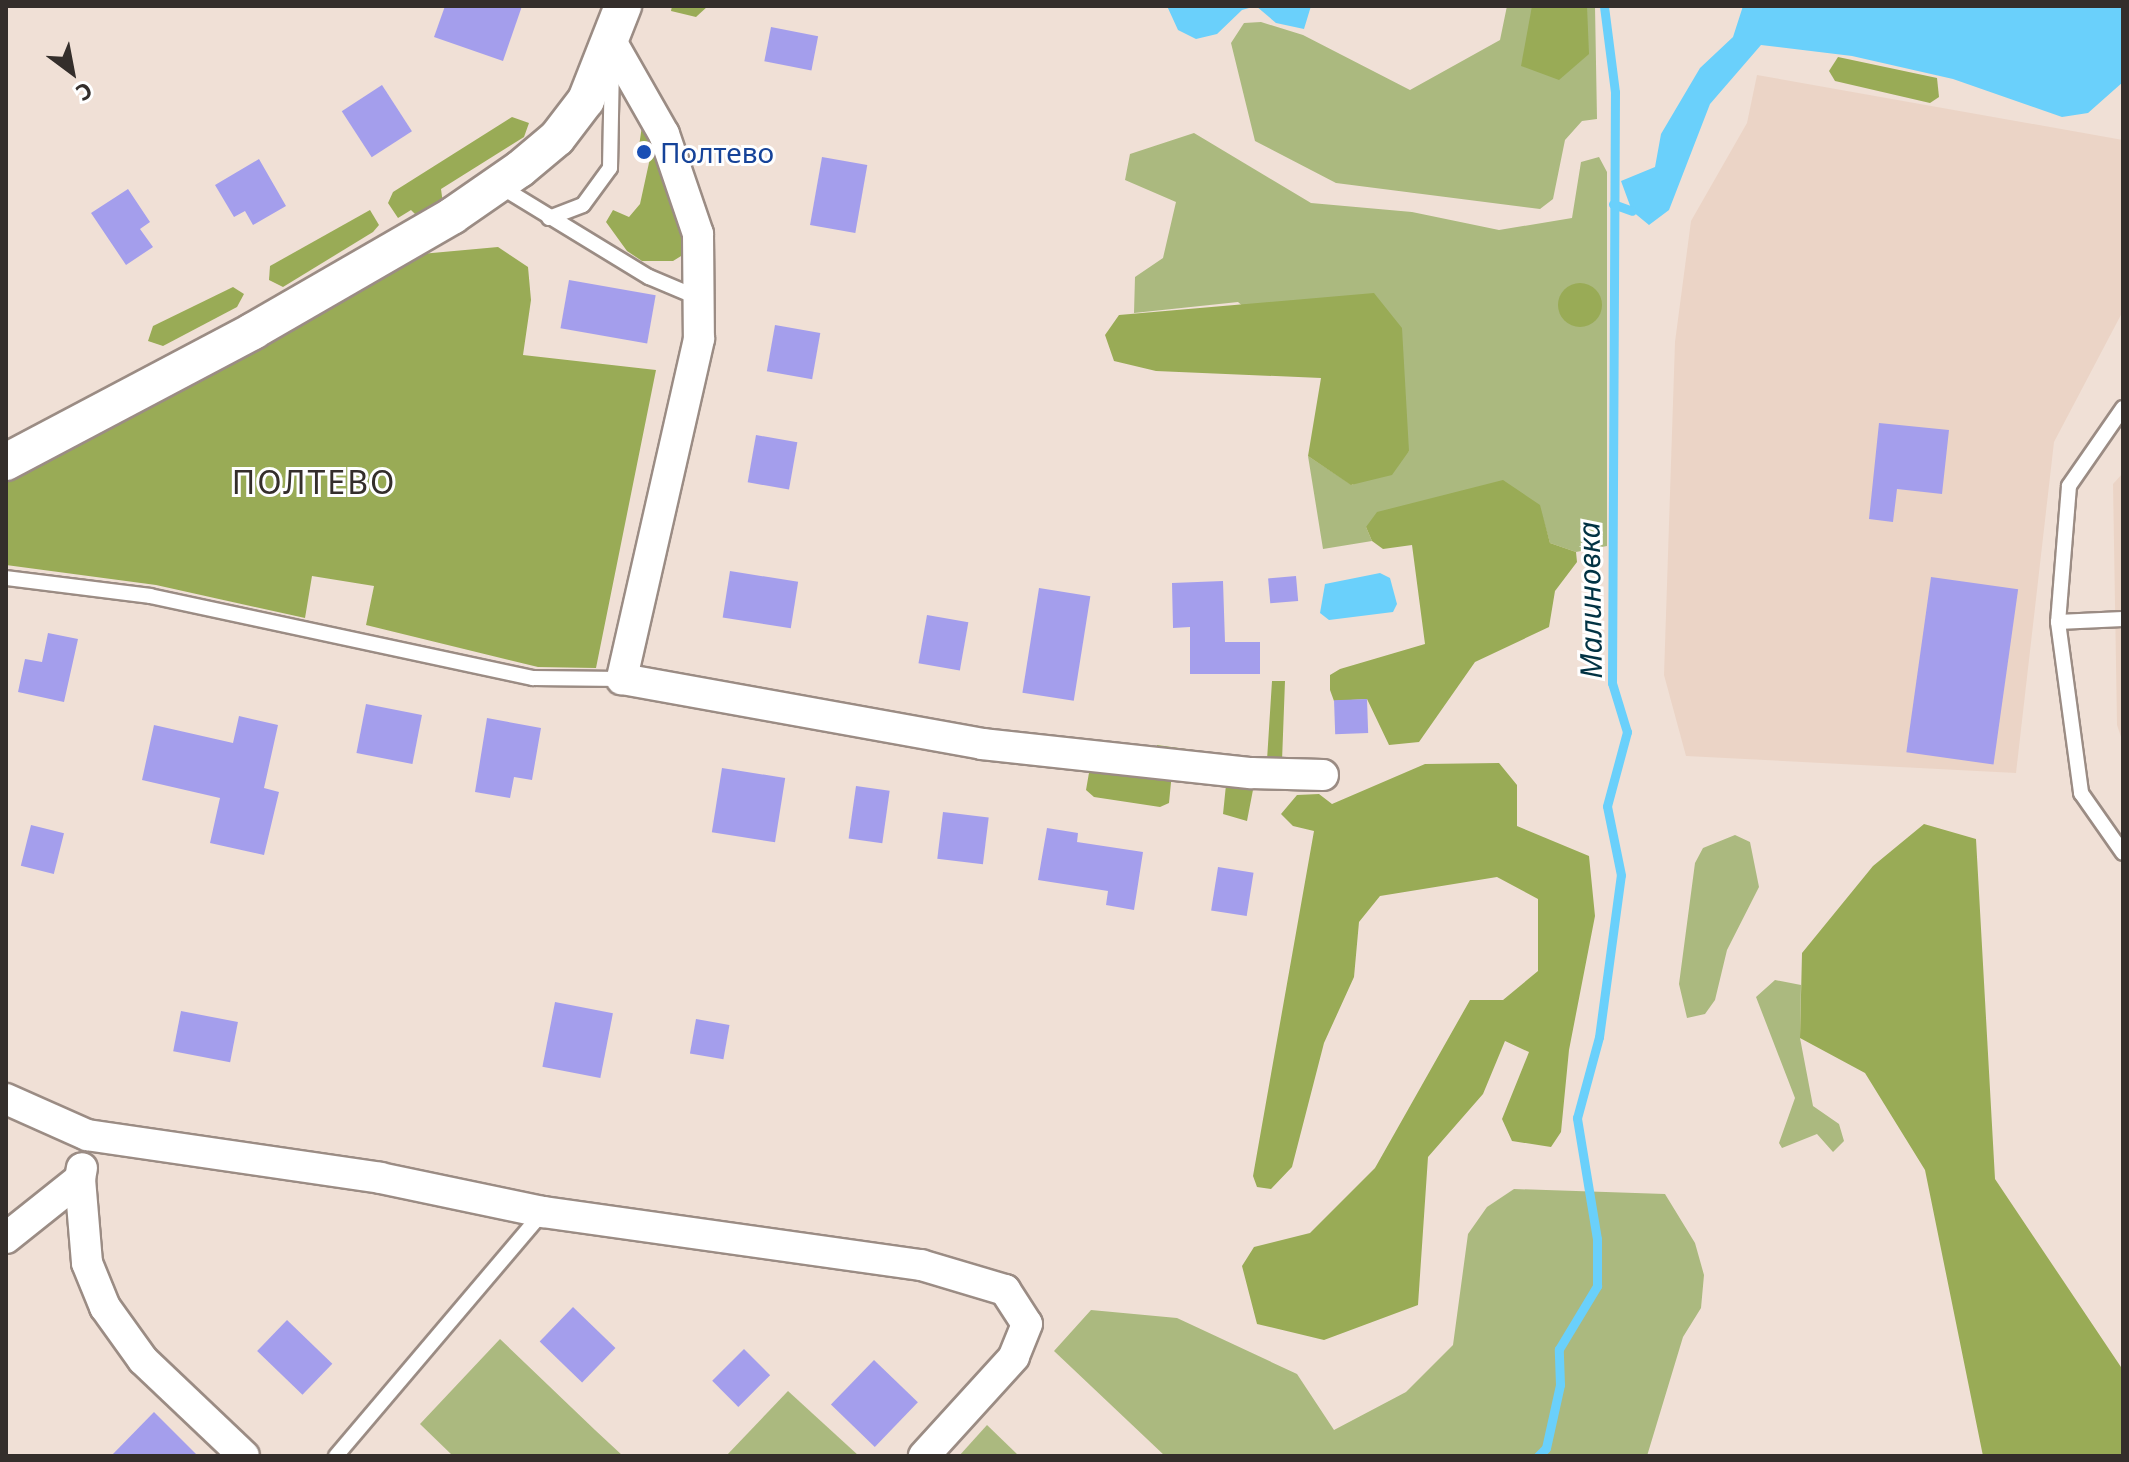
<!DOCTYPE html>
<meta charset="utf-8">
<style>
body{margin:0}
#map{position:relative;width:2129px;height:1462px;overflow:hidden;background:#f0e0d6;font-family:"Noto Sans",sans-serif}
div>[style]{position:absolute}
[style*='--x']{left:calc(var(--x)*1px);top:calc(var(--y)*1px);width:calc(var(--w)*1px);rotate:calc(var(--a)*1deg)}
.built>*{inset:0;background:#ebd4c6}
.green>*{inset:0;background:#abb97f}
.forest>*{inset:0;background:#99ab56}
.round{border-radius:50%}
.water>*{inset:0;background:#6ad0fb}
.stream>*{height:9px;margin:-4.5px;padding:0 4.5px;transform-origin:4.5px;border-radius:4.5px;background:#6ad0fb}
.building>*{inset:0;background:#a49eec;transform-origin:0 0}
.roads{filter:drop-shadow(2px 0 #9b8c84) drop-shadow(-2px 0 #9b8c84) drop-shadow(0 2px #9b8c84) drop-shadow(0 -2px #9b8c84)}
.service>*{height:14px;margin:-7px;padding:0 7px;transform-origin:7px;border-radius:7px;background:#fff}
.minor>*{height:30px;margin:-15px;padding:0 15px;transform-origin:15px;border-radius:15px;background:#fff}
.tertiary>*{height:36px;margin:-18px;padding:0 18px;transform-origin:18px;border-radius:18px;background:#fff}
.dots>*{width:22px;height:22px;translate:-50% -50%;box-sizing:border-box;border:4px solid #fff;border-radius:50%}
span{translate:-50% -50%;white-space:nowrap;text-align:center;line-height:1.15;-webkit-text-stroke:6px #fff;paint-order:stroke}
.transit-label{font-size:28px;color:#164399}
.left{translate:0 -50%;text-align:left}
.water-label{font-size:30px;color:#013243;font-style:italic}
.quarter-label{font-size:32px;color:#342e2b;letter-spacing:2px}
.frame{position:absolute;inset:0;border:8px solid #342e2b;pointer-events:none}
.north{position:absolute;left:32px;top:32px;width:80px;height:80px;-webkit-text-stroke:6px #fff;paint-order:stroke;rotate:148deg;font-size:22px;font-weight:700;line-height:32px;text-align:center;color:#342e2b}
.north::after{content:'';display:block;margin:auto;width:28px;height:36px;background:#342e2b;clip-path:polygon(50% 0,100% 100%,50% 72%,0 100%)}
</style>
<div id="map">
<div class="built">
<div style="clip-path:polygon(1757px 75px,2123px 140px,2123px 311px,2054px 442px,2016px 773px,1686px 756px,1664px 675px,1675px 342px,1691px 221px,1747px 123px)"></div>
<div style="clip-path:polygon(2123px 473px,2123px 743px,2117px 725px,2113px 484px)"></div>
</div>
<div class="green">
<div style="clip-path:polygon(1507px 6px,1595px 6px,1597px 119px,1582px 121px,1565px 140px,1553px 199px,1540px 209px,1336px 183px,1255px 141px,1231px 43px,1244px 23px,1261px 22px,1303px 35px,1410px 90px,1500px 40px)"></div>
<div style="clip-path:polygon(1194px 133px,1311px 203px,1412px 212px,1499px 230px,1572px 218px,1581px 162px,1599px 157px,1607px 172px,1607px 546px,1576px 552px,1550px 543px,1539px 505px,1366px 527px,1372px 541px,1323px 549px,1308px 456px,1352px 485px,1409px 451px,1238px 302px,1134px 313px,1135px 277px,1163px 258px,1176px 202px,1125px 180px,1130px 154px)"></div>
<div style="clip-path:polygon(1735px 835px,1750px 842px,1759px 887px,1727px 950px,1715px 1000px,1705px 1014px,1687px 1018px,1679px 984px,1695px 863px,1703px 848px)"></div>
<div style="clip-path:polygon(1775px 980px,1801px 985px,1800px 1038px,1813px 1106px,1839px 1124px,1844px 1141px,1833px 1152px,1817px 1134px,1782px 1148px,1779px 1143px,1795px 1098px,1756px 997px)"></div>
<div style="clip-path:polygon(1514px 1189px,1665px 1194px,1695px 1243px,1704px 1275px,1701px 1308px,1683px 1337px,1647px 1456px,1165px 1456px,1054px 1351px,1091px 1310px,1177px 1318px,1297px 1374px,1334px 1430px,1406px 1392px,1453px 1345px,1468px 1234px,1487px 1207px)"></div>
<div style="clip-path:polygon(500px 1339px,595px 1430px,623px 1456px,453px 1456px,420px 1424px)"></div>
<div style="clip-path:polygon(788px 1391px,859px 1456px,726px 1456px)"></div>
<div style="clip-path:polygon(987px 1425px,1019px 1456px,959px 1456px)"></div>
</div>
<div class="forest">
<div style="clip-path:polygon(672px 6px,708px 6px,696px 17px,671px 11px)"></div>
<div style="clip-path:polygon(1532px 6px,1587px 6px,1589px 54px,1559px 80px,1521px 66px)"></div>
<div style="clip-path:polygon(1838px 57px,1937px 78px,1939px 97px,1930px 103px,1835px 81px,1829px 71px)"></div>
<div style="clip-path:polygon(512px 117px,529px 123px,524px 137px,441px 189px,443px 204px,419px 218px,411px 210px,398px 218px,388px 203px,393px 192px)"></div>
<div style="clip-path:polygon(642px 126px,677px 191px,686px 253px,673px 261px,642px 261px,627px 251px,606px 222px,613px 210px,629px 217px,640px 204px,652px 149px,639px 146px)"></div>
<div style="clip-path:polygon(370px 210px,379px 225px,373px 232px,283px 287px,269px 280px,270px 266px)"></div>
<div style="clip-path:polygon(498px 247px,528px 267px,531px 300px,523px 355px,656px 370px,596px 668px,538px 667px,366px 625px,374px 586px,312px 576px,305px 618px,156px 585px,6px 565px,6px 483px,246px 356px,421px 254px)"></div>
<div class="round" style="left:1558px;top:283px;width:44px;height:44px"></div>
<div style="clip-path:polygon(233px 287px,244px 294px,237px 307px,163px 346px,148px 341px,153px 326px)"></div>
<div style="clip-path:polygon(1374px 293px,1402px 328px,1409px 451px,1392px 475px,1351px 485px,1308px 456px,1321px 378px,1156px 371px,1114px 361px,1105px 335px,1119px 315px)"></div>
<div style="clip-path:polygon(1503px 480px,1540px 505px,1550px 543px,1576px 552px,1577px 562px,1555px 591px,1549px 627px,1475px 662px,1419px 742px,1389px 745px,1367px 699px,1334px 701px,1330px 690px,1330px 675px,1340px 669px,1425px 644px,1412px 545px,1383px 549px,1372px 541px,1366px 527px,1377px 512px)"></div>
<div style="clip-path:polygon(1272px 681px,1285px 681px,1282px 761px,1257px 769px,1247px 821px,1223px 814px,1227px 775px,1173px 762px,1169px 803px,1160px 807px,1094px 797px,1086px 790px,1090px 767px,1153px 766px,1157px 745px,1267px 760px)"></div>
<div style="clip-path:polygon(1499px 763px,1517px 785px,1517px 826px,1589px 856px,1595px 916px,1569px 1050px,1561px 1132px,1551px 1147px,1512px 1141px,1502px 1119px,1529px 1052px,1505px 1041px,1483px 1094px,1428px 1157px,1418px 1305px,1324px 1340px,1257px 1324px,1242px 1266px,1254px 1247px,1310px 1233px,1375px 1168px,1470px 1000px,1503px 1000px,1538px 971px,1538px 899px,1497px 877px,1380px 896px,1359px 922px,1354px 977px,1324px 1043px,1292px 1167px,1271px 1189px,1257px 1187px,1253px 1176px,1314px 831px,1293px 826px,1281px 814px,1297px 795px,1319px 794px,1332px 804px,1425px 764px)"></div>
<div style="clip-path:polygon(1924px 824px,1976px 839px,1995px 1179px,2123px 1370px,2123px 1456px,1983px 1456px,1925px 1170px,1865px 1073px,1800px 1038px,1802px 953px,1873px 866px)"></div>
</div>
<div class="water">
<div style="clip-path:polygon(1167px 6px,1311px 6px,1304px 29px,1276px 23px,1256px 6px,1242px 10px,1217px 34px,1196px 39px,1178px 30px)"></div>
<div style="clip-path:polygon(1743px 6px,2123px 6px,2123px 82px,2088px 113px,2062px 117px,1953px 79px,1852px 56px,1761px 45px,1710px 104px,1669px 210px,1649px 225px,1632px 211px,1621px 181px,1655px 167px,1661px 134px,1700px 68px,1733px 37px)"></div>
<div style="clip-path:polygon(1380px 573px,1390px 578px,1397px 604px,1393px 612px,1329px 620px,1320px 613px,1325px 584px)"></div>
</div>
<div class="stream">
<div style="--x:1613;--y:204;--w:20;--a:20"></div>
<div style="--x:1538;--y:1456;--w:11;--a:-45"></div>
<div style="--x:1546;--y:1448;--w:65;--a:-77.5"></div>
<div style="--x:1560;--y:1385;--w:36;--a:-92"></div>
<div style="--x:1559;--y:1349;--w:74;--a:-58.9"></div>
<div style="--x:1597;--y:1286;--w:47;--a:-90"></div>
<div style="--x:1597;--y:1239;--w:123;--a:-99.4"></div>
<div style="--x:1577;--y:1118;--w:84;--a:-74.8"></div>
<div style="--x:1599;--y:1037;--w:163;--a:-82.3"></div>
<div style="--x:1621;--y:875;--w:70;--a:-101.5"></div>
<div style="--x:1607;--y:806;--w:77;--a:-74.9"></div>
<div style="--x:1627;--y:732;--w:51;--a:-107"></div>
<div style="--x:1612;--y:683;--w:591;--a:-89.71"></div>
<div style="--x:1615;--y:92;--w:87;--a:-97.3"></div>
</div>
<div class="building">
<div style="clip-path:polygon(445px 6px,522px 6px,503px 61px,434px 37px)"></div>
<div style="left:771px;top:27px;width:48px;height:35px;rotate:11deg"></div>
<div style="left:382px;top:85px;width:55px;height:48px;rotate:57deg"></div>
<div style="left:822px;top:157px;width:46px;height:69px;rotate:10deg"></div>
<div style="clip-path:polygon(259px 159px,286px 206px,253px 225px,245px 211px,234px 217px,215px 185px)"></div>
<div style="clip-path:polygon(128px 189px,150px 222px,140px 229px,153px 247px,126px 265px,91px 213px)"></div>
<div style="left:569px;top:280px;width:88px;height:49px;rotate:10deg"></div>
<div style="left:775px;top:325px;width:46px;height:47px;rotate:10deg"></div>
<div style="clip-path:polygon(1879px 423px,1949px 430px,1942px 494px,1897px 489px,1893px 522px,1869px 519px)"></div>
<div style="left:756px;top:435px;width:42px;height:48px;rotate:10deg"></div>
<div style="left:730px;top:571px;width:69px;height:47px;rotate:9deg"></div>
<div style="left:1296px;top:576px;width:25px;height:28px;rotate:85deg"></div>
<div style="left:1931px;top:577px;width:88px;height:177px;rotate:8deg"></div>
<div style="clip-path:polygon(1223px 581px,1225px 642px,1260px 642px,1260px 674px,1190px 674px,1190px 627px,1173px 628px,1172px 583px)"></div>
<div style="left:1039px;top:588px;width:52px;height:106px;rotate:9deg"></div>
<div style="left:927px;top:615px;width:42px;height:49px;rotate:10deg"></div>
<div style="clip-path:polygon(48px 633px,78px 639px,64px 702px,18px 692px,25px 659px,42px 662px)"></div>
<div style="left:1367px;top:699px;width:34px;height:33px;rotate:88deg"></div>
<div style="left:366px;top:704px;width:57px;height:50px;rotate:11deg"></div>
<div style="clip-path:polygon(239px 716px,278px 725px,264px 788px,279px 792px,264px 855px,210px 843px,220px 798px,142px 780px,154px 725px,233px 743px)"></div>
<div style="clip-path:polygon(487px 718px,541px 728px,532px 780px,514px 777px,510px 798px,475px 792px)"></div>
<div style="left:722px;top:768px;width:64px;height:65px;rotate:9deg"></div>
<div style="left:856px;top:786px;width:34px;height:53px;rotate:8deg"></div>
<div style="left:943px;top:812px;width:46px;height:47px;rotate:7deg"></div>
<div style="left:31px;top:825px;width:34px;height:42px;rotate:14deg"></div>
<div style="clip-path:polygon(1047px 828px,1078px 833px,1077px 842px,1143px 852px,1134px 910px,1106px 905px,1108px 891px,1038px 880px)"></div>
<div style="left:1218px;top:867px;width:36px;height:44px;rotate:9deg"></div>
<div style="left:555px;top:1002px;width:59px;height:66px;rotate:11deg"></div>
<div style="left:181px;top:1011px;width:58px;height:41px;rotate:11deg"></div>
<div style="left:696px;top:1019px;width:34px;height:35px;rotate:10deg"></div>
<div style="left:573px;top:1307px;width:59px;height:48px;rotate:44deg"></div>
<div style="left:287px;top:1320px;width:63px;height:43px;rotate:44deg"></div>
<div style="left:744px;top:1349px;width:37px;height:45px;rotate:45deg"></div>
<div style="left:874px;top:1360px;width:61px;height:62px;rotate:44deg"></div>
<div style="clip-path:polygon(154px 1412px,198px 1456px,111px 1456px)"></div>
</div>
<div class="roads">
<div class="service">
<div style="--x:498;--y:185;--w:177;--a:31.4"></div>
<div style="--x:649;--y:277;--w:54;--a:22.8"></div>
<div style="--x:549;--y:218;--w:36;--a:-21"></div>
<div style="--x:583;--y:205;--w:46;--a:-53.9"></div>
<div style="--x:610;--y:168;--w:104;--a:-88.9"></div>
<div style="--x:2123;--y:408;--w:95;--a:124.7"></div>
<div style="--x:2069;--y:486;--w:136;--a:94.6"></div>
<div style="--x:2058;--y:622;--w:173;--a:82.3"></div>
<div style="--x:2081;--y:793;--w:73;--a:55"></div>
<div style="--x:6;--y:578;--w:145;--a:7.1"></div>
<div style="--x:150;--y:596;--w:392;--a:12.1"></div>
<div style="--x:533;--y:678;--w:89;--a:0.6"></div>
<div style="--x:2058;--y:622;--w:65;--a:-2.6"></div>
<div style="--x:336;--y:1456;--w:320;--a:-49.7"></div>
</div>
<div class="minor">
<div style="--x:612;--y:43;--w:105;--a:60.3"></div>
<div style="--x:664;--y:134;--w:106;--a:71.2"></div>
<div style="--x:698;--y:234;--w:105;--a:89.5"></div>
<div style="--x:699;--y:339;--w:349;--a:102.8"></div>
<div style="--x:622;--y:679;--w:366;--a:10.2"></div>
<div style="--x:982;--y:744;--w:271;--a:6.2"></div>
<div style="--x:1251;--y:773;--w:72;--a:1.6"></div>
<div style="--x:6;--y:1099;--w:89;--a:24"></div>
<div style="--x:87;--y:1135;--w:296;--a:8.3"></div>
<div style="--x:380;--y:1178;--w:167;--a:11.8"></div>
<div style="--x:543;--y:1212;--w:382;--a:8"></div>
<div style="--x:921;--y:1265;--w:88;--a:16.6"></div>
<div style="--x:1005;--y:1290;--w:40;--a:57.1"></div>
<div style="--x:1027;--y:1324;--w:35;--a:112"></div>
<div style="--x:1014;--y:1357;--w:134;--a:132.3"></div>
<div style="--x:80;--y:1179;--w:84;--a:85.2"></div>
<div style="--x:87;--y:1263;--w:48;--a:67.8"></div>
<div style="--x:105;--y:1307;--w:65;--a:54.4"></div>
<div style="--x:143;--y:1360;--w:139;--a:43.5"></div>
<div style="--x:6;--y:1238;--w:95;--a:-38.6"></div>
<div style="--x:80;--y:1179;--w:11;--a:-80"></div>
</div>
<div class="tertiary">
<div style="--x:6;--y:462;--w:280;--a:-27.9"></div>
<div style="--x:253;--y:331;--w:230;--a:-30"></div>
<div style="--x:452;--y:216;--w:83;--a:-34.7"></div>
<div style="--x:520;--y:169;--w:48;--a:-40"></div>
<div style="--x:557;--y:138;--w:48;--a:-52.7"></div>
<div style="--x:586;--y:100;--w:101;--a:-68.5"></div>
</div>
</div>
<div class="dots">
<div style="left:644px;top:152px;background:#1a4fb4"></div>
</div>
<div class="transit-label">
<span class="left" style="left:660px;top:152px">Полтево</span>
</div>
<div class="water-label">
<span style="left:1590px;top:600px;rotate:-91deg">Малиновка</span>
</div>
<div class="quarter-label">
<span style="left:314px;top:482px">ПОЛТЕВО</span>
</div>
<div class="frame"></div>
<div class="north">С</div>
</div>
